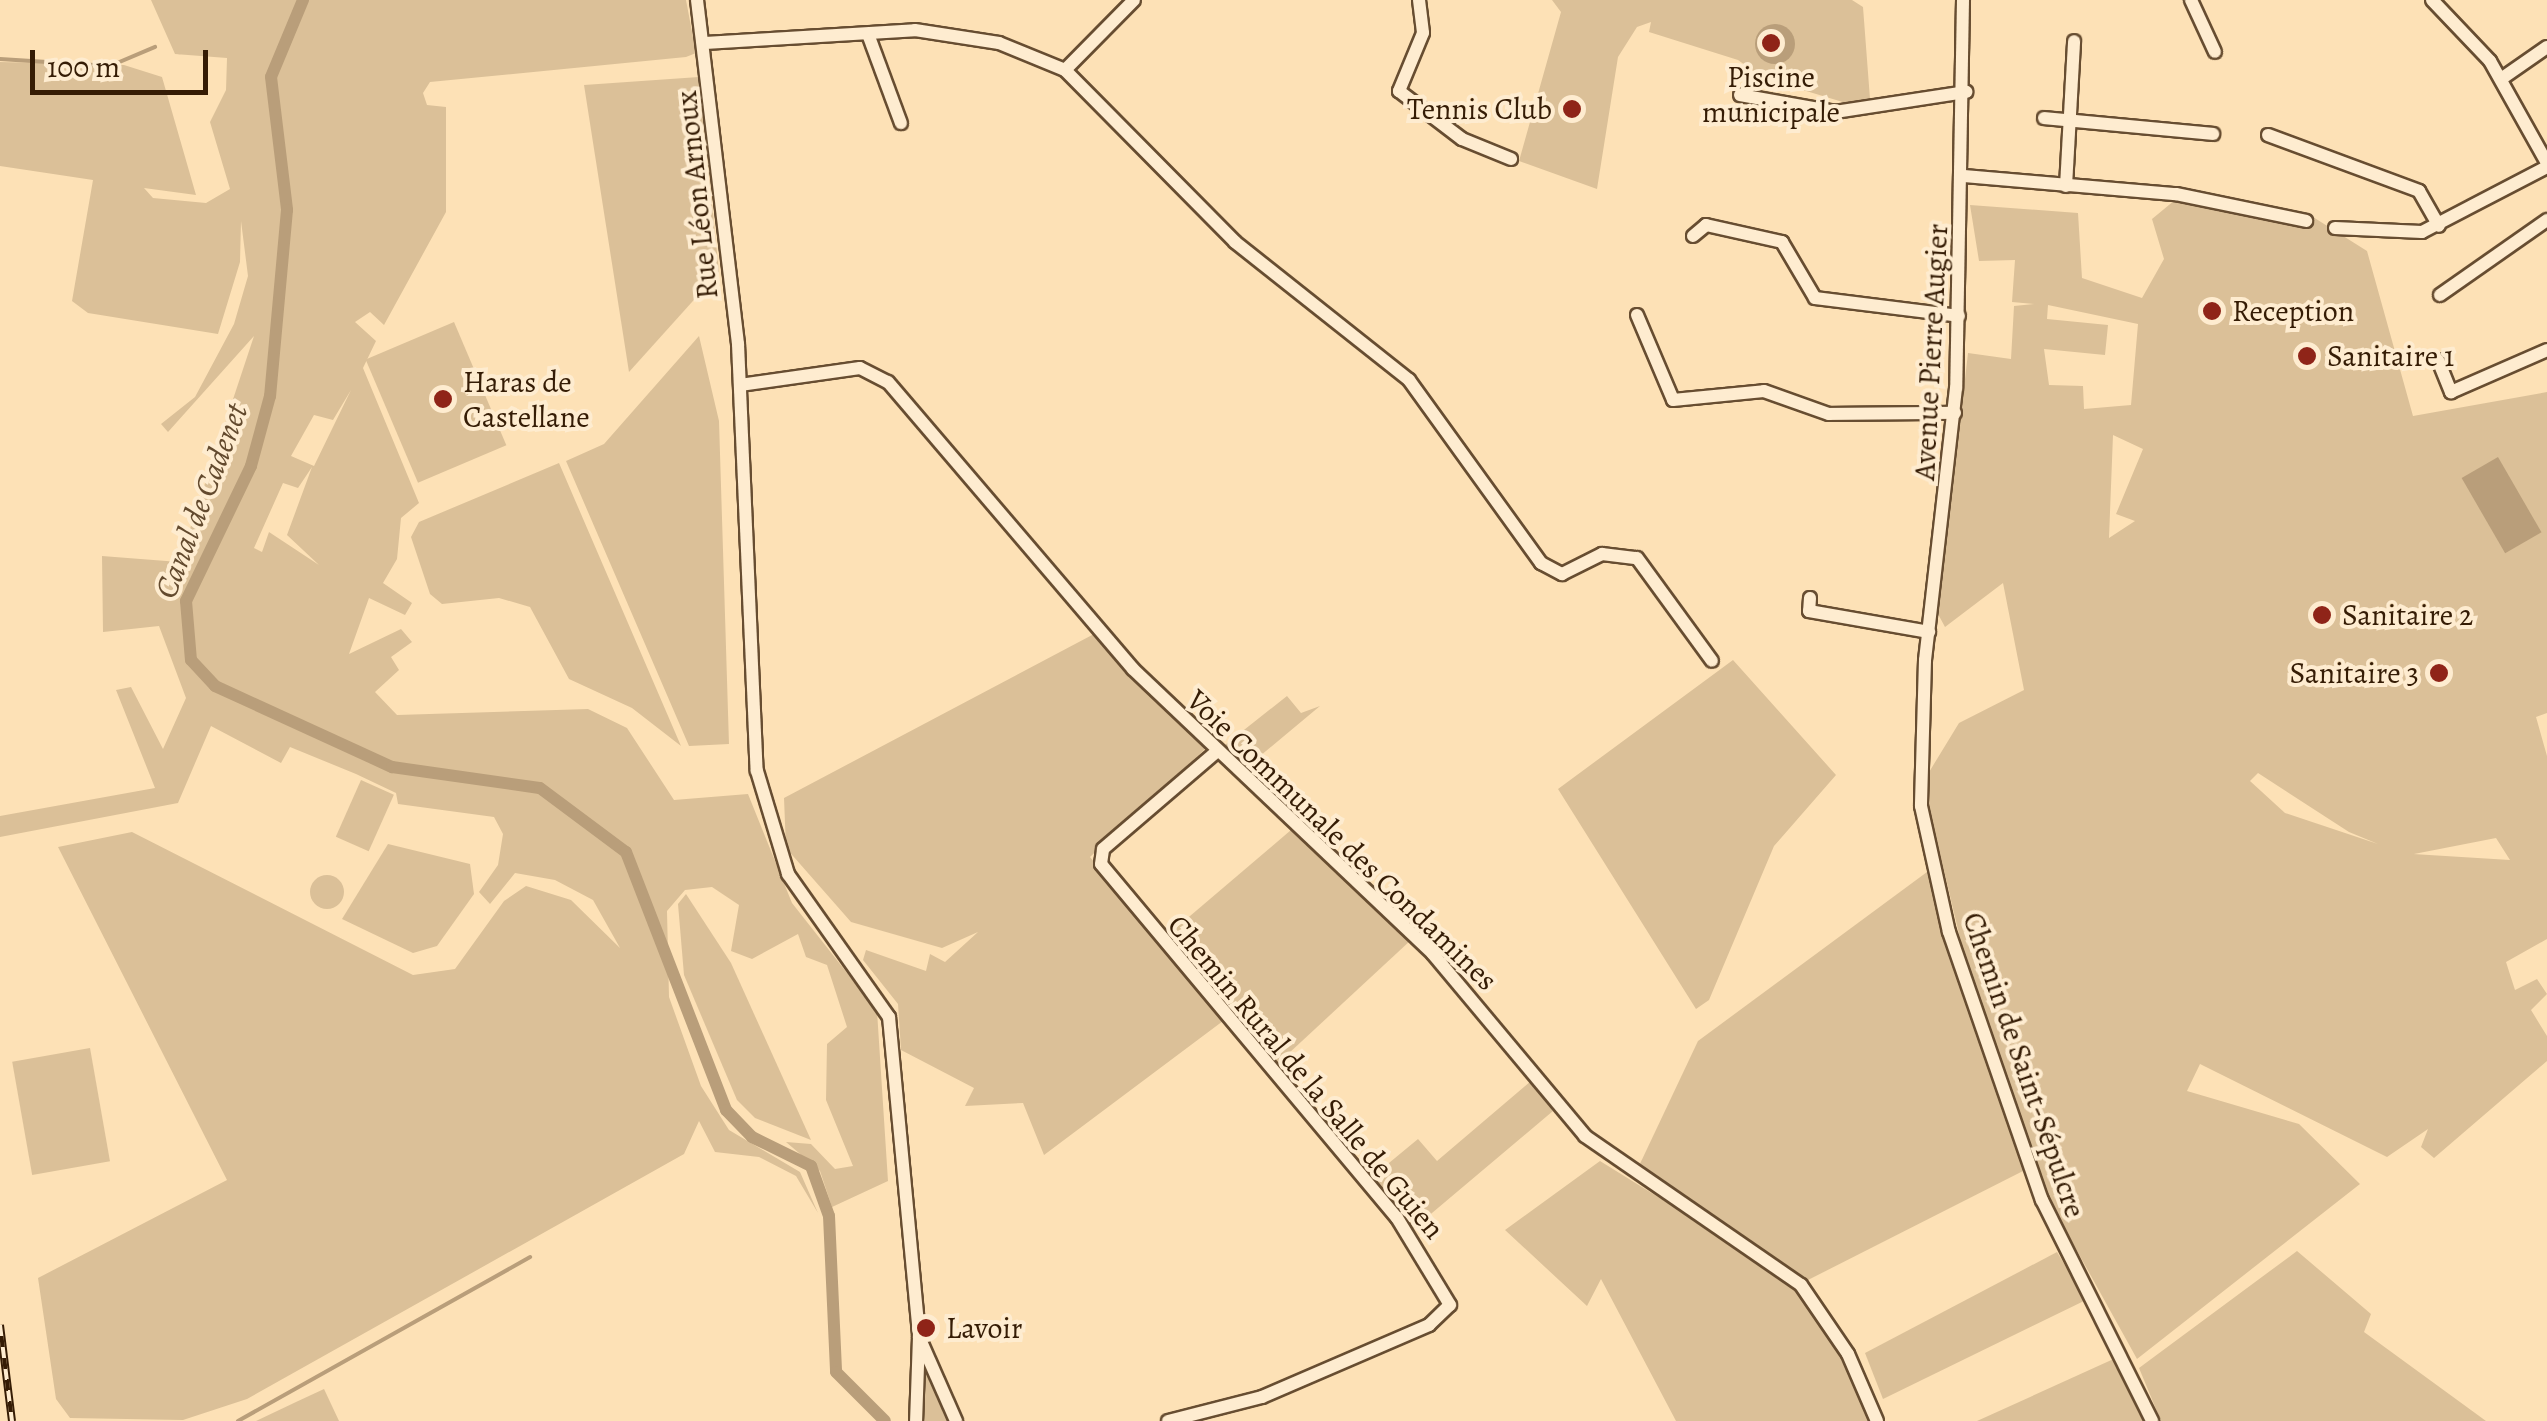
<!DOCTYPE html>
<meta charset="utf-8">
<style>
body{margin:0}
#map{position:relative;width:2547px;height:1421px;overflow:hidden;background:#fde1b6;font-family:Alegreya,serif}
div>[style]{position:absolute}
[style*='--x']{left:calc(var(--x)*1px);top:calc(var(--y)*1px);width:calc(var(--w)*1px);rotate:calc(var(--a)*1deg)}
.green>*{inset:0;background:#dbc098;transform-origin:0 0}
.round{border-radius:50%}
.water>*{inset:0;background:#b99e7a;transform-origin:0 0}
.stream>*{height:4px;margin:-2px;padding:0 2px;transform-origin:2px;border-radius:2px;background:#b99e7a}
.canal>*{height:12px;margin:-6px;padding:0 6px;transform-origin:6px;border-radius:6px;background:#b99e7a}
.roads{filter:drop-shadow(2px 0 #674d31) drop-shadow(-2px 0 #674d31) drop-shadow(0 2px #674d31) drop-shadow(0 -2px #674d31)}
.minor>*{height:12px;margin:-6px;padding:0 6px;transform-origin:6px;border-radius:6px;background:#feecd0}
.rail>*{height:8px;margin-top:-4px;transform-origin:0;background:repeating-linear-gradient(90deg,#feecd0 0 11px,#351c05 0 22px);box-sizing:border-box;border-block:2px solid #351c05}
.dots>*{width:28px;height:28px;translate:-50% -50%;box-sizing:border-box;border:5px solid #feecd0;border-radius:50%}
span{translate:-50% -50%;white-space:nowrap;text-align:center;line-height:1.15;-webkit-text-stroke:8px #feecd0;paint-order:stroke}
.poi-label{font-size:30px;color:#351c05}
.right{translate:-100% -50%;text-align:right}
.left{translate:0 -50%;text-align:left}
.street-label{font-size:30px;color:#351c05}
.water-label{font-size:32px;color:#634a2e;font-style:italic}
.scale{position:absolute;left:30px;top:50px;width:178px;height:45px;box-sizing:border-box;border:5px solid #351c05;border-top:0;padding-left:12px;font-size:30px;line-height:35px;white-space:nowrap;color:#351c05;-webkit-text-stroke:8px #feecd0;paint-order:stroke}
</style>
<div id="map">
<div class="green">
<div style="clip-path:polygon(evenodd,151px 0,686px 0,696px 53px,686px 57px,430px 82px,423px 93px,427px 105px,446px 107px,446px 212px,384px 325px,370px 312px,355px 322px,376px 341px,363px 368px,419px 503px,401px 518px,397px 559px,383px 583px,412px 603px,405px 615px,369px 598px,349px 654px,401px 629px,412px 642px,391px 657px,399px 670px,375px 692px,397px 715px,588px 709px,627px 728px,674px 800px,748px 794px,792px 903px,877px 1011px,888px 1181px,832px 1207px,820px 1171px,786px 1142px,811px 1144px,835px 1169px,853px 1166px,826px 1100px,827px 1044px,847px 1027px,827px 965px,806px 957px,798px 934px,752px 959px,731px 951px,739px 905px,712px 887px,685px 890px,667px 911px,669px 997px,701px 1086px,729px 1130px,800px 1172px,818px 1213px,796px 1176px,759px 1157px,715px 1152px,699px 1121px,684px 1154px,247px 1399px,183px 1420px,70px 1418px,56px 1399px,38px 1278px,227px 1180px,58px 847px,132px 832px,413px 975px,455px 969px,504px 901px,526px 886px,571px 900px,620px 948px,593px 900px,555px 880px,515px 873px,490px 904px,479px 892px,498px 865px,503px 834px,494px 817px,398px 804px,396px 793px,356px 774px,290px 747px,281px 763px,211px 726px,178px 803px,0 837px,0 816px,155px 788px,116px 690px,131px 687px,163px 749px,186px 698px,159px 626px,103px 632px,102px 556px,179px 562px,254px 336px,168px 432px,161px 424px,195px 397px,234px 324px,248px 276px,241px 221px,240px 262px,218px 334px,88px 313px,72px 301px,93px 180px,0 166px,0 62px,124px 65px,162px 77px,196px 195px,144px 188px,153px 198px,206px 203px,230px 189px,210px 122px,226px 90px,227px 58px,175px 54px,151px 0,351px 390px,314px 466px,291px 456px,314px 415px,333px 420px,351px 390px,151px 0,312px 467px,287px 535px,319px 565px,269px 532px,262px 552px,254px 548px,283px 483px,298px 488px,312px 467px)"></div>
<div style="clip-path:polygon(1552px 0,1852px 0,1863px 7px,1870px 99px,1846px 103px,1763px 78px,1738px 60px,1649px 32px,1651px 22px,1637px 27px,1618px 57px,1597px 189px,1519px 161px,1561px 12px)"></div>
<div style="clip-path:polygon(699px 77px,719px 272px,629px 372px,584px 85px)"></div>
<div style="clip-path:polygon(evenodd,2175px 200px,2221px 212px,2234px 200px,2313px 217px,2367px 251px,2413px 416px,2547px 392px,2547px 713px,2536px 717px,2547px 756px,2547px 939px,2506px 962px,2515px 990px,2537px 979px,2547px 994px,2531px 1010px,2547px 1036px,2547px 1061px,2434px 1158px,2421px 1147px,2428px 1129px,2387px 1157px,2200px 1064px,2187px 1091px,2299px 1124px,2360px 1184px,2137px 1359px,2045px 1193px,1974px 997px,1923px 782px,1959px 723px,2024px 690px,2003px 583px,1945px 627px,1938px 614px,1968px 353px,2011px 359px,2014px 306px,2034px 304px,2012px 302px,2015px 260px,1979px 261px,1970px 205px,2078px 213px,2082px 278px,2142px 298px,2164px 259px,2152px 219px,2175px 200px,2048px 305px,2138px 324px,2131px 405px,2084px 409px,2083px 386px,2049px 385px,2044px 349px,2105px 355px,2108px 325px,2047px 319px,2048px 305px,2175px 200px,2113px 435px,2143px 449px,2116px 514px,2135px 521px,2109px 538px,2113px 435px,2175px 200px,2258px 773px,2349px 832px,2378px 844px,2285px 813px,2250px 781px,2258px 773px,2175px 200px,2496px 838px,2510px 860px,2413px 854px,2414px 854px,2496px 838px)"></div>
<div style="left:454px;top:322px;width:134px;height:96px;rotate:67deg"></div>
<div style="clip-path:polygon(699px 336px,719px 421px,729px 744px,689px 746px,566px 461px,604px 444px)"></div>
<div style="clip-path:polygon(559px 463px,681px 746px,632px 708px,569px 679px,530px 607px,499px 598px,442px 604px,430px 594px,411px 537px,419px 522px)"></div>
<div style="clip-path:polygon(1094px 634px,1206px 748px,1090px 857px,1223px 1021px,1044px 1155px,1023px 1103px,965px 1106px,974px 1088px,901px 1050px,898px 1004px,863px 960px,866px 950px,926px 971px,930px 954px,945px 962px,978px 932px,942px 948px,851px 922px,786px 848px,784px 798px)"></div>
<div style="clip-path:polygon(1733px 660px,1836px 775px,1774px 846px,1709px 1000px,1696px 1009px,1558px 789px)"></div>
<div style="clip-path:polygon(1287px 696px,1301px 713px,1320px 706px,1248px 766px,1225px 745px)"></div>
<div style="left:361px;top:780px;width:36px;height:62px;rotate:24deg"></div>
<div style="clip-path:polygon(1291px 830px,1411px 940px,1274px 1067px,1163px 939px)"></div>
<div style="clip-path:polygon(388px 844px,470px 864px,474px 894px,437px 946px,413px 953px,342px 919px)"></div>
<div style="clip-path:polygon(1927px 872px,2025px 1170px,1806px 1281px,1638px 1168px,1698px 1041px)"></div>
<div class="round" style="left:310px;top:875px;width:34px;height:34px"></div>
<div style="clip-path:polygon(686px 894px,731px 963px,811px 1140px,755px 1118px,737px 1100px,684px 975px,678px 904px)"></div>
<div style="left:90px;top:1048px;width:115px;height:79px;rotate:80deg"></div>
<div style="clip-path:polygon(1531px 1081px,1553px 1111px,1413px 1229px,1372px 1177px,1418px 1139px,1437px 1161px)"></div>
<div style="clip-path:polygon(1600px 1161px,1779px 1272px,1819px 1316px,1872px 1421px,1676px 1421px,1601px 1279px,1587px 1306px,1505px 1230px)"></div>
<div style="clip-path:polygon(2297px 1251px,2371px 1314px,2364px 1332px,2486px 1421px,2161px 1421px,2139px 1368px)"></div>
<div style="clip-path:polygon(2057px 1252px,2086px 1300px,1883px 1399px,1865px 1353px)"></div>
<div style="clip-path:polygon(924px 1356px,938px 1398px,951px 1421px,921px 1421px)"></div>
<div style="clip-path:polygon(2118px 1357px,2146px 1421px,1977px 1421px)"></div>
<div style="clip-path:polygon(324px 1389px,339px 1421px,256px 1421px,296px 1402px)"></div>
</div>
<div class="water">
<div class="round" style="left:1755px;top:24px;width:40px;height:40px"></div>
<div style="left:2498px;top:457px;width:87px;height:42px;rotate:60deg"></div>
</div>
<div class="stream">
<div style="--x:0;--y:59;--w:110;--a:3.6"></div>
<div style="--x:110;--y:66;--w:49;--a:-22.9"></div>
<div style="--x:238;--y:1421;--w:335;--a:-29.3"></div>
</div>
<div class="canal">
<div style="--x:303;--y:0;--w:83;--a:112.6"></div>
<div style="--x:271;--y:77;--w:134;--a:83.1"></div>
<div style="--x:287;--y:210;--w:187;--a:95.2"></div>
<div style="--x:270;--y:396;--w:73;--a:105.2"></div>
<div style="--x:251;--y:466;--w:150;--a:115.7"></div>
<div style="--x:186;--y:601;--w:59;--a:85.2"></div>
<div style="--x:191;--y:660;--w:35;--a:47"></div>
<div style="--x:215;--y:686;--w:195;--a:24.6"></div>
<div style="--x:392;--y:767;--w:149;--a:8.1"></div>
<div style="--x:540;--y:788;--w:107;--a:36.7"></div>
<div style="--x:626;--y:852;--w:277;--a:68.8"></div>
<div style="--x:726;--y:1110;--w:37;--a:46"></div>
<div style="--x:752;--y:1137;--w:66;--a:26.2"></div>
<div style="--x:811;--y:1166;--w:53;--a:70.2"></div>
<div style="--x:829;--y:1216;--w:156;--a:87.4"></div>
<div style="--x:836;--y:1372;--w:69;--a:45"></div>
</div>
<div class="roads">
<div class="minor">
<div style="--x:697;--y:0;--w:346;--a:83.2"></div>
<div style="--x:738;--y:344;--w:427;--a:87.5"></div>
<div style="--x:757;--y:771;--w:108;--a:73.2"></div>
<div style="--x:788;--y:874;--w:175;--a:54.8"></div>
<div style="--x:889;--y:1017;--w:321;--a:84.6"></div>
<div style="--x:919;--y:1337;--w:84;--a:92"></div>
<div style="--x:1419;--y:0;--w:33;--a:83"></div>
<div style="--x:1423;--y:33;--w:63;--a:112.5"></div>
<div style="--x:1399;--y:91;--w:79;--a:37.3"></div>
<div style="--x:1462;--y:139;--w:53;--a:22.2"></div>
<div style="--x:1963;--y:0;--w:388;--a:91"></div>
<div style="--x:1956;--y:388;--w:274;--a:96.5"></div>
<div style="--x:1925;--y:660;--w:146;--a:91.6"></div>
<div style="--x:1921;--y:806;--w:129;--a:77.5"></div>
<div style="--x:1949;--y:932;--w:284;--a:70.9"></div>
<div style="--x:2042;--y:1200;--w:247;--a:63.5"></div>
<div style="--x:2191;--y:0;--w:57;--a:65.2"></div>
<div style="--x:2432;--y:0;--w:84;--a:46.4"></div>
<div style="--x:2490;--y:61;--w:117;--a:60.8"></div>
<div style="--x:868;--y:34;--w:95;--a:69.7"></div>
<div style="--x:705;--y:43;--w:210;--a:-3.5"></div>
<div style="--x:915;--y:30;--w:85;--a:8.8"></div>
<div style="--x:999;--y:43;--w:71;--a:22.2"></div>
<div style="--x:1065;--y:70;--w:242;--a:45.3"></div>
<div style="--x:1235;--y:242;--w:222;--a:38.4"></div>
<div style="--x:1409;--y:380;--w:226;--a:54.2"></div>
<div style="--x:1541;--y:563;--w:24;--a:28"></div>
<div style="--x:1562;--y:574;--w:45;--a:-26.6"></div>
<div style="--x:1602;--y:554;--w:35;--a:7"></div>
<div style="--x:1637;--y:558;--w:127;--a:53.9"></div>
<div style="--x:1065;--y:70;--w:98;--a:-45.4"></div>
<div style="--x:2501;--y:79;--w:56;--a:-34.8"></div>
<div style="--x:1740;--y:95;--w:97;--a:10.1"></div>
<div style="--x:1835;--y:112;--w:133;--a:-8.7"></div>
<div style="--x:2044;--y:118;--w:170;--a:5.4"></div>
<div style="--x:2268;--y:135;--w:161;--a:20.3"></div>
<div style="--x:2419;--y:191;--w:40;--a:60.3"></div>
<div style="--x:1964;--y:176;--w:213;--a:4.9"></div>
<div style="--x:2176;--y:194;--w:133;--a:11.7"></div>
<div style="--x:2066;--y:186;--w:145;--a:-86.8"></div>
<div style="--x:2335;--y:228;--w:87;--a:2.6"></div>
<div style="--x:2422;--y:232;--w:141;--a:-27.5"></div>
<div style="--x:1693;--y:236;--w:17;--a:-40"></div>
<div style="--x:1706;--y:225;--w:78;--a:12.6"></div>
<div style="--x:1782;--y:242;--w:65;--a:59.5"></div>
<div style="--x:1815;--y:298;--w:145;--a:7.1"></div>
<div style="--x:2440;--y:295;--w:131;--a:-35"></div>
<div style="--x:1637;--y:315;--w:92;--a:67"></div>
<div style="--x:1673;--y:400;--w:91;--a:-5.6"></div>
<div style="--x:1764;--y:391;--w:69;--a:19.5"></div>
<div style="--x:1829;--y:414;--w:126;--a:-0.5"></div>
<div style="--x:2438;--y:360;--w:35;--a:68"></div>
<div style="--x:2451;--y:392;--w:105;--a:-23.6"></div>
<div style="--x:740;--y:385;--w:121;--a:-8.1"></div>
<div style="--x:860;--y:368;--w:31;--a:27"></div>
<div style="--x:888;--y:382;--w:377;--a:49.5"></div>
<div style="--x:1133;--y:669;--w:414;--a:43.5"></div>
<div style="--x:1433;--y:954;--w:237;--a:50.1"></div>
<div style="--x:1585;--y:1136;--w:262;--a:34.6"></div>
<div style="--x:1801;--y:1285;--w:83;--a:55.7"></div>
<div style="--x:1848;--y:1354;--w:73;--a:66.6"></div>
<div style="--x:1810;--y:598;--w:13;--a:94"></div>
<div style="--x:1809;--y:611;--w:122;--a:9.9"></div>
<div style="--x:919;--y:1337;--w:92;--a:66.2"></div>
<div style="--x:1168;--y:1421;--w:97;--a:-14.3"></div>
<div style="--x:1262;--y:1397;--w:182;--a:-23.3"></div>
<div style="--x:1429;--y:1325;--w:29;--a:-44"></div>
<div style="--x:1450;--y:1305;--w:102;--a:-121.3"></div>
<div style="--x:1397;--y:1218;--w:461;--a:-129.9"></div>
<div style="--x:1101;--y:864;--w:15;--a:-82"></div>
<div style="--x:1103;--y:849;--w:149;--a:-40.6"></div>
</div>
</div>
<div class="rail">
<div style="--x:0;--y:1325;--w:97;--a:82.9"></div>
</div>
<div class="dots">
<div style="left:1771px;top:43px;background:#8f2418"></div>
<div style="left:1572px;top:109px;background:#8f2418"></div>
<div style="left:2212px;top:311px;background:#8f2418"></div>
<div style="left:2307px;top:356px;background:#8f2418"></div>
<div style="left:443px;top:399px;background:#8f2418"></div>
<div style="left:2322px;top:615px;background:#8f2418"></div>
<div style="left:2439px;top:673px;background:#8f2418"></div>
<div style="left:926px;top:1328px;background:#8f2418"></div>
</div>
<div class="poi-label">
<span style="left:1771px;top:94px">Piscine<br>municipale</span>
<span class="right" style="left:1552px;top:109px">Tennis Club</span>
<span class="left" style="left:2232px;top:311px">Reception</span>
<span class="left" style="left:2327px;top:356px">Sanitaire 1</span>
<span class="left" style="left:463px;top:399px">Haras de<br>Castellane</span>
<span class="left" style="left:2342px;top:615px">Sanitaire 2</span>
<span class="right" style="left:2419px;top:673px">Sanitaire 3</span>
<span class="left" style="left:946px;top:1328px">Lavoir</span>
</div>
<div class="street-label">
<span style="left:697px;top:195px;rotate:-96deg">Rue Léon Arnoux</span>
<span style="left:1931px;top:352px;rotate:-87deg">Avenue Pierre Augier</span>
<span style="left:1342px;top:840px;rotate:44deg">Voie Communale des Condamines</span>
<span style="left:2024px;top:1065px;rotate:71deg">Chemin de Saint-Sépulcre</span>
<span style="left:1306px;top:1077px;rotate:50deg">Chemin Rural de la Salle de Guien</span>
</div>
<div class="water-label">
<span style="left:201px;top:501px;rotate:-69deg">Canal de Cadenet</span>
</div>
<div class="scale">100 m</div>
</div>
